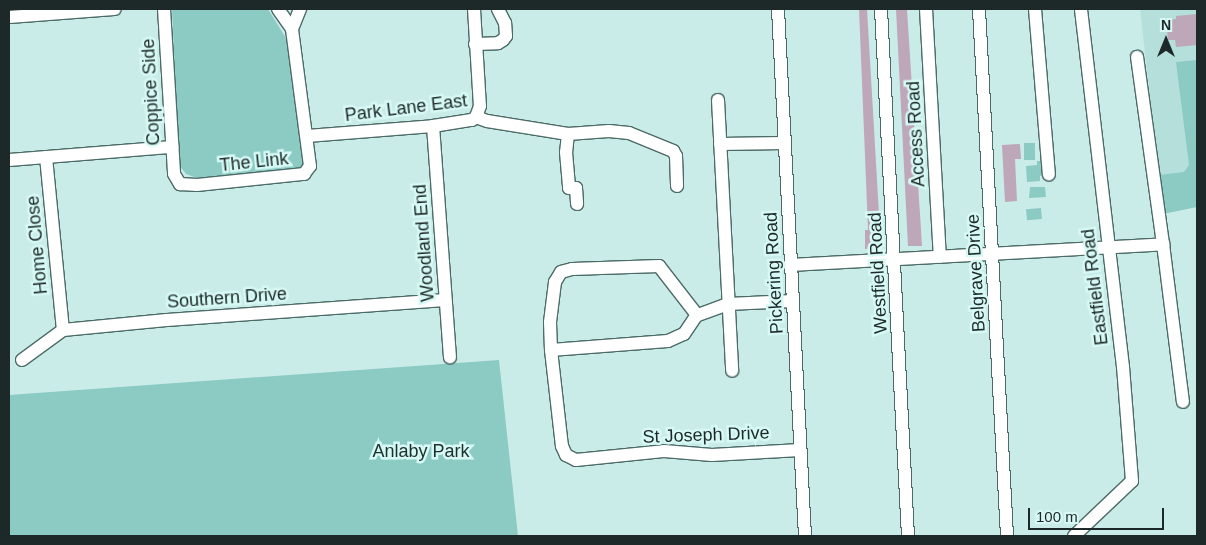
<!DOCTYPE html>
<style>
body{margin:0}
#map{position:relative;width:1206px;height:545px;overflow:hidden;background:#caece8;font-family:Helvetica,sans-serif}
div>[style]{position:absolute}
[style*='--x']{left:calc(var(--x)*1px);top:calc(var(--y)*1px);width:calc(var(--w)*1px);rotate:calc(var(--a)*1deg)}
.built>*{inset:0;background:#b5dfdb}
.green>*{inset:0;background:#8ccac4;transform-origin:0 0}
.building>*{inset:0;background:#bea7b9}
.roads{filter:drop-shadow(1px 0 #4c6b67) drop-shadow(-1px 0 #4c6b67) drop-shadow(0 1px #4c6b67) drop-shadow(0 -1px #4c6b67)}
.minor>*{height:12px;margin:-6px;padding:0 6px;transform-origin:6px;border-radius:6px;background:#fff}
span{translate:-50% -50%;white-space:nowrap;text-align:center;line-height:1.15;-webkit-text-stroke:5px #d7f9f5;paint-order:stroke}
.street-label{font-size:18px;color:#1c2928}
.park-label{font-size:18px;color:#1c302e}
.frame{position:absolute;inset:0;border:10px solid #1c2928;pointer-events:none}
.north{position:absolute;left:1141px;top:15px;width:50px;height:50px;-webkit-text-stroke:4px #d7f9f5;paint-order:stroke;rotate:0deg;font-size:14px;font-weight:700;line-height:20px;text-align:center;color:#1c2928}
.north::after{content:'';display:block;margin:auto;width:18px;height:22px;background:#1c2928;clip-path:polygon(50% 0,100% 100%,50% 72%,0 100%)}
.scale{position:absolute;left:1028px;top:508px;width:136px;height:22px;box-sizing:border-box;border:2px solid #1c2928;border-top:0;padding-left:6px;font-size:15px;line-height:18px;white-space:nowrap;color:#1c2928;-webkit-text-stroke:4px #d7f9f5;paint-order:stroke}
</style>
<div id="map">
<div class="built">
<div style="clip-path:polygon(1140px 9px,1197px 9px,1197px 207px,1159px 175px)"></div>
</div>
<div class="green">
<div style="clip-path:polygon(172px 9px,268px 9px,289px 43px,306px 164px,300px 170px,197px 178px,186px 174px,179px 165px)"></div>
<div style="clip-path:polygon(1197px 60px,1197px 207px,1163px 214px,1159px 175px,1184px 172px,1189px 165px,1176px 62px)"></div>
<div style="left:1024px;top:143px;width:11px;height:17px"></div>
<div style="clip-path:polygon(1037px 161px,1043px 161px,1044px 175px,1040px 176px,1040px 181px,1027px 182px,1026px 166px,1037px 165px)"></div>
<div style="clip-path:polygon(1030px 187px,1045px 187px,1046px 197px,1029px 198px)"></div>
<div style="left:1041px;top:208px;width:11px;height:15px;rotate:85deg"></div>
<div style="clip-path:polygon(499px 360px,518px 536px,9px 536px,9px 395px)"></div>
</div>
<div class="building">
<div style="clip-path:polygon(859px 9px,867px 9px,881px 248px,865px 249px,865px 230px,868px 230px)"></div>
<div style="clip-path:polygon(896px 9px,907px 9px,922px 246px,908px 246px)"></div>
<div style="clip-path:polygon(1197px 14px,1197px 45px,1176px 47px,1175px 40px,1168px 40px,1166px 20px,1176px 19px,1176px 16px)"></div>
<div style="clip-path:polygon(1020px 144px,1021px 159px,1015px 159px,1017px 201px,1005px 202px,1002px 145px)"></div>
</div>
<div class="roads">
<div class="minor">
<div style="--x:164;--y:9;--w:165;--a:86.5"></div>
<div style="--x:174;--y:174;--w:12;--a:59"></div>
<div style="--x:180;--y:184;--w:17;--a:3"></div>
<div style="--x:197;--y:185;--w:108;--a:-5.9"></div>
<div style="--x:304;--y:174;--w:10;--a:-53"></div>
<div style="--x:310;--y:166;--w:138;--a:-97.5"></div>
<div style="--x:292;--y:29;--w:22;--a:-68"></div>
<div style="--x:278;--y:9;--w:24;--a:55"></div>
<div style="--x:474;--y:9;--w:97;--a:86.5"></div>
<div style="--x:480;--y:106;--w:12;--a:110"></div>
<div style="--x:778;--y:9;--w:528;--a:87.07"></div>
<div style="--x:881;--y:9;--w:528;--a:87.07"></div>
<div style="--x:926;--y:9;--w:248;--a:86.8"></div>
<div style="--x:979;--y:9;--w:528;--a:86.96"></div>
<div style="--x:1035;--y:9;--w:166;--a:85.2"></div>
<div style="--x:9;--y:17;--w:106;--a:-4.3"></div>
<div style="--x:475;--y:44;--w:23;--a:-2"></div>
<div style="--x:498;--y:43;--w:6;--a:-31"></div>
<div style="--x:503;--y:40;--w:5;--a:-53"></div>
<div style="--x:506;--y:36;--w:13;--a:-94"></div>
<div style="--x:505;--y:23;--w:16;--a:-117"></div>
<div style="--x:718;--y:100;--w:271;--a:87"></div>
<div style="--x:433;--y:126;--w:232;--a:85.8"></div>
<div style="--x:568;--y:134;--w:18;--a:96"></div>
<div style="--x:566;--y:152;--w:36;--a:85"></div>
<div style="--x:569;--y:188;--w:7;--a:0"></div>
<div style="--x:576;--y:188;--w:16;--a:86"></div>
<div style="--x:307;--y:136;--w:126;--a:-4.5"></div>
<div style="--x:433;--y:126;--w:39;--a:-9"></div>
<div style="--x:472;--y:120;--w:5;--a:-37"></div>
<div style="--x:476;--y:117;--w:12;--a:20"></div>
<div style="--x:487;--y:121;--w:82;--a:9.1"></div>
<div style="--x:568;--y:134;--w:41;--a:-4.2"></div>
<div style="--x:609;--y:131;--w:20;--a:6"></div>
<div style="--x:629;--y:133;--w:48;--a:22.2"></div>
<div style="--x:673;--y:151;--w:6;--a:59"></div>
<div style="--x:676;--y:156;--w:30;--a:88"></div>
<div style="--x:720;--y:144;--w:64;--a:-0.9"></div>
<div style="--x:46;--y:157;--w:174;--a:84.4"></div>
<div style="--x:9;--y:160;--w:164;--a:-4.6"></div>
<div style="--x:1163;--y:244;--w:159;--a:82.8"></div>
<div style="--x:792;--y:265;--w:372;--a:-3.2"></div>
<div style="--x:1163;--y:244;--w:189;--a:-97.9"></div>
<div style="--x:792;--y:301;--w:64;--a:177.3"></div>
<div style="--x:728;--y:304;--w:33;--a:160"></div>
<div style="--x:697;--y:315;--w:62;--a:-127.8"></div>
<div style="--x:659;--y:266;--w:87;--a:178"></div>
<div style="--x:572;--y:269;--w:11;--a:165"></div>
<div style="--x:561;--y:272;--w:12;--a:121"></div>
<div style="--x:555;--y:282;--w:40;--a:97.1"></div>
<div style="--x:550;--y:322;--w:28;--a:88"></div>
<div style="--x:551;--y:350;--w:97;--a:83.5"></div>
<div style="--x:562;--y:446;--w:10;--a:66"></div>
<div style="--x:566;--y:455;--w:11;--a:27"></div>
<div style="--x:576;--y:460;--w:88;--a:-5.8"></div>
<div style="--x:664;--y:451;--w:48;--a:4.8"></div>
<div style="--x:712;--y:455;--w:88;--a:-3.3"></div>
<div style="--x:551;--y:350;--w:117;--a:-4.4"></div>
<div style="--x:668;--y:341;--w:17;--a:-24"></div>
<div style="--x:684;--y:334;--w:23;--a:-56"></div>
<div style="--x:22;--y:360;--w:51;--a:-36.2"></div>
<div style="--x:63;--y:330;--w:104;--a:-5.5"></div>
<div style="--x:167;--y:320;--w:279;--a:-4.1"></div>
<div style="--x:1074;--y:536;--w:80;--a:-43.5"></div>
<div style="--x:1132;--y:481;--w:114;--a:-94.5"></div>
<div style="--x:1123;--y:367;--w:360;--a:-96.7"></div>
</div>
</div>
<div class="street-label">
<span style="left:151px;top:92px;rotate:-93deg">Coppice Side</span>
<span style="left:406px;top:108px;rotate:-7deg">Park Lane East</span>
<span style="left:916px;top:134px;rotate:-93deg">Access Road</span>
<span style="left:254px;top:162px;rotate:-6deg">The Link</span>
<span style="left:424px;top:243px;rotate:-94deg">Woodland End</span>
<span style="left:37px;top:245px;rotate:-95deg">Home Close</span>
<span style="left:774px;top:273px;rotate:-93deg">Pickering Road</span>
<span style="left:878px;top:273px;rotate:-93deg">Westfield Road</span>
<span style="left:976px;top:273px;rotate:-93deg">Belgrave Drive</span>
<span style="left:1095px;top:287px;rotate:-97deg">Eastfield Road</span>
<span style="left:227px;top:298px;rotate:-4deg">Southern Drive</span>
<span style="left:706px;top:435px;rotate:-2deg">St Joseph Drive</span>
</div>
<div class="park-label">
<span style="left:421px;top:451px">Anlaby Park</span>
</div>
<div class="frame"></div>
<div class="north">N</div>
<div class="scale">100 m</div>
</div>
